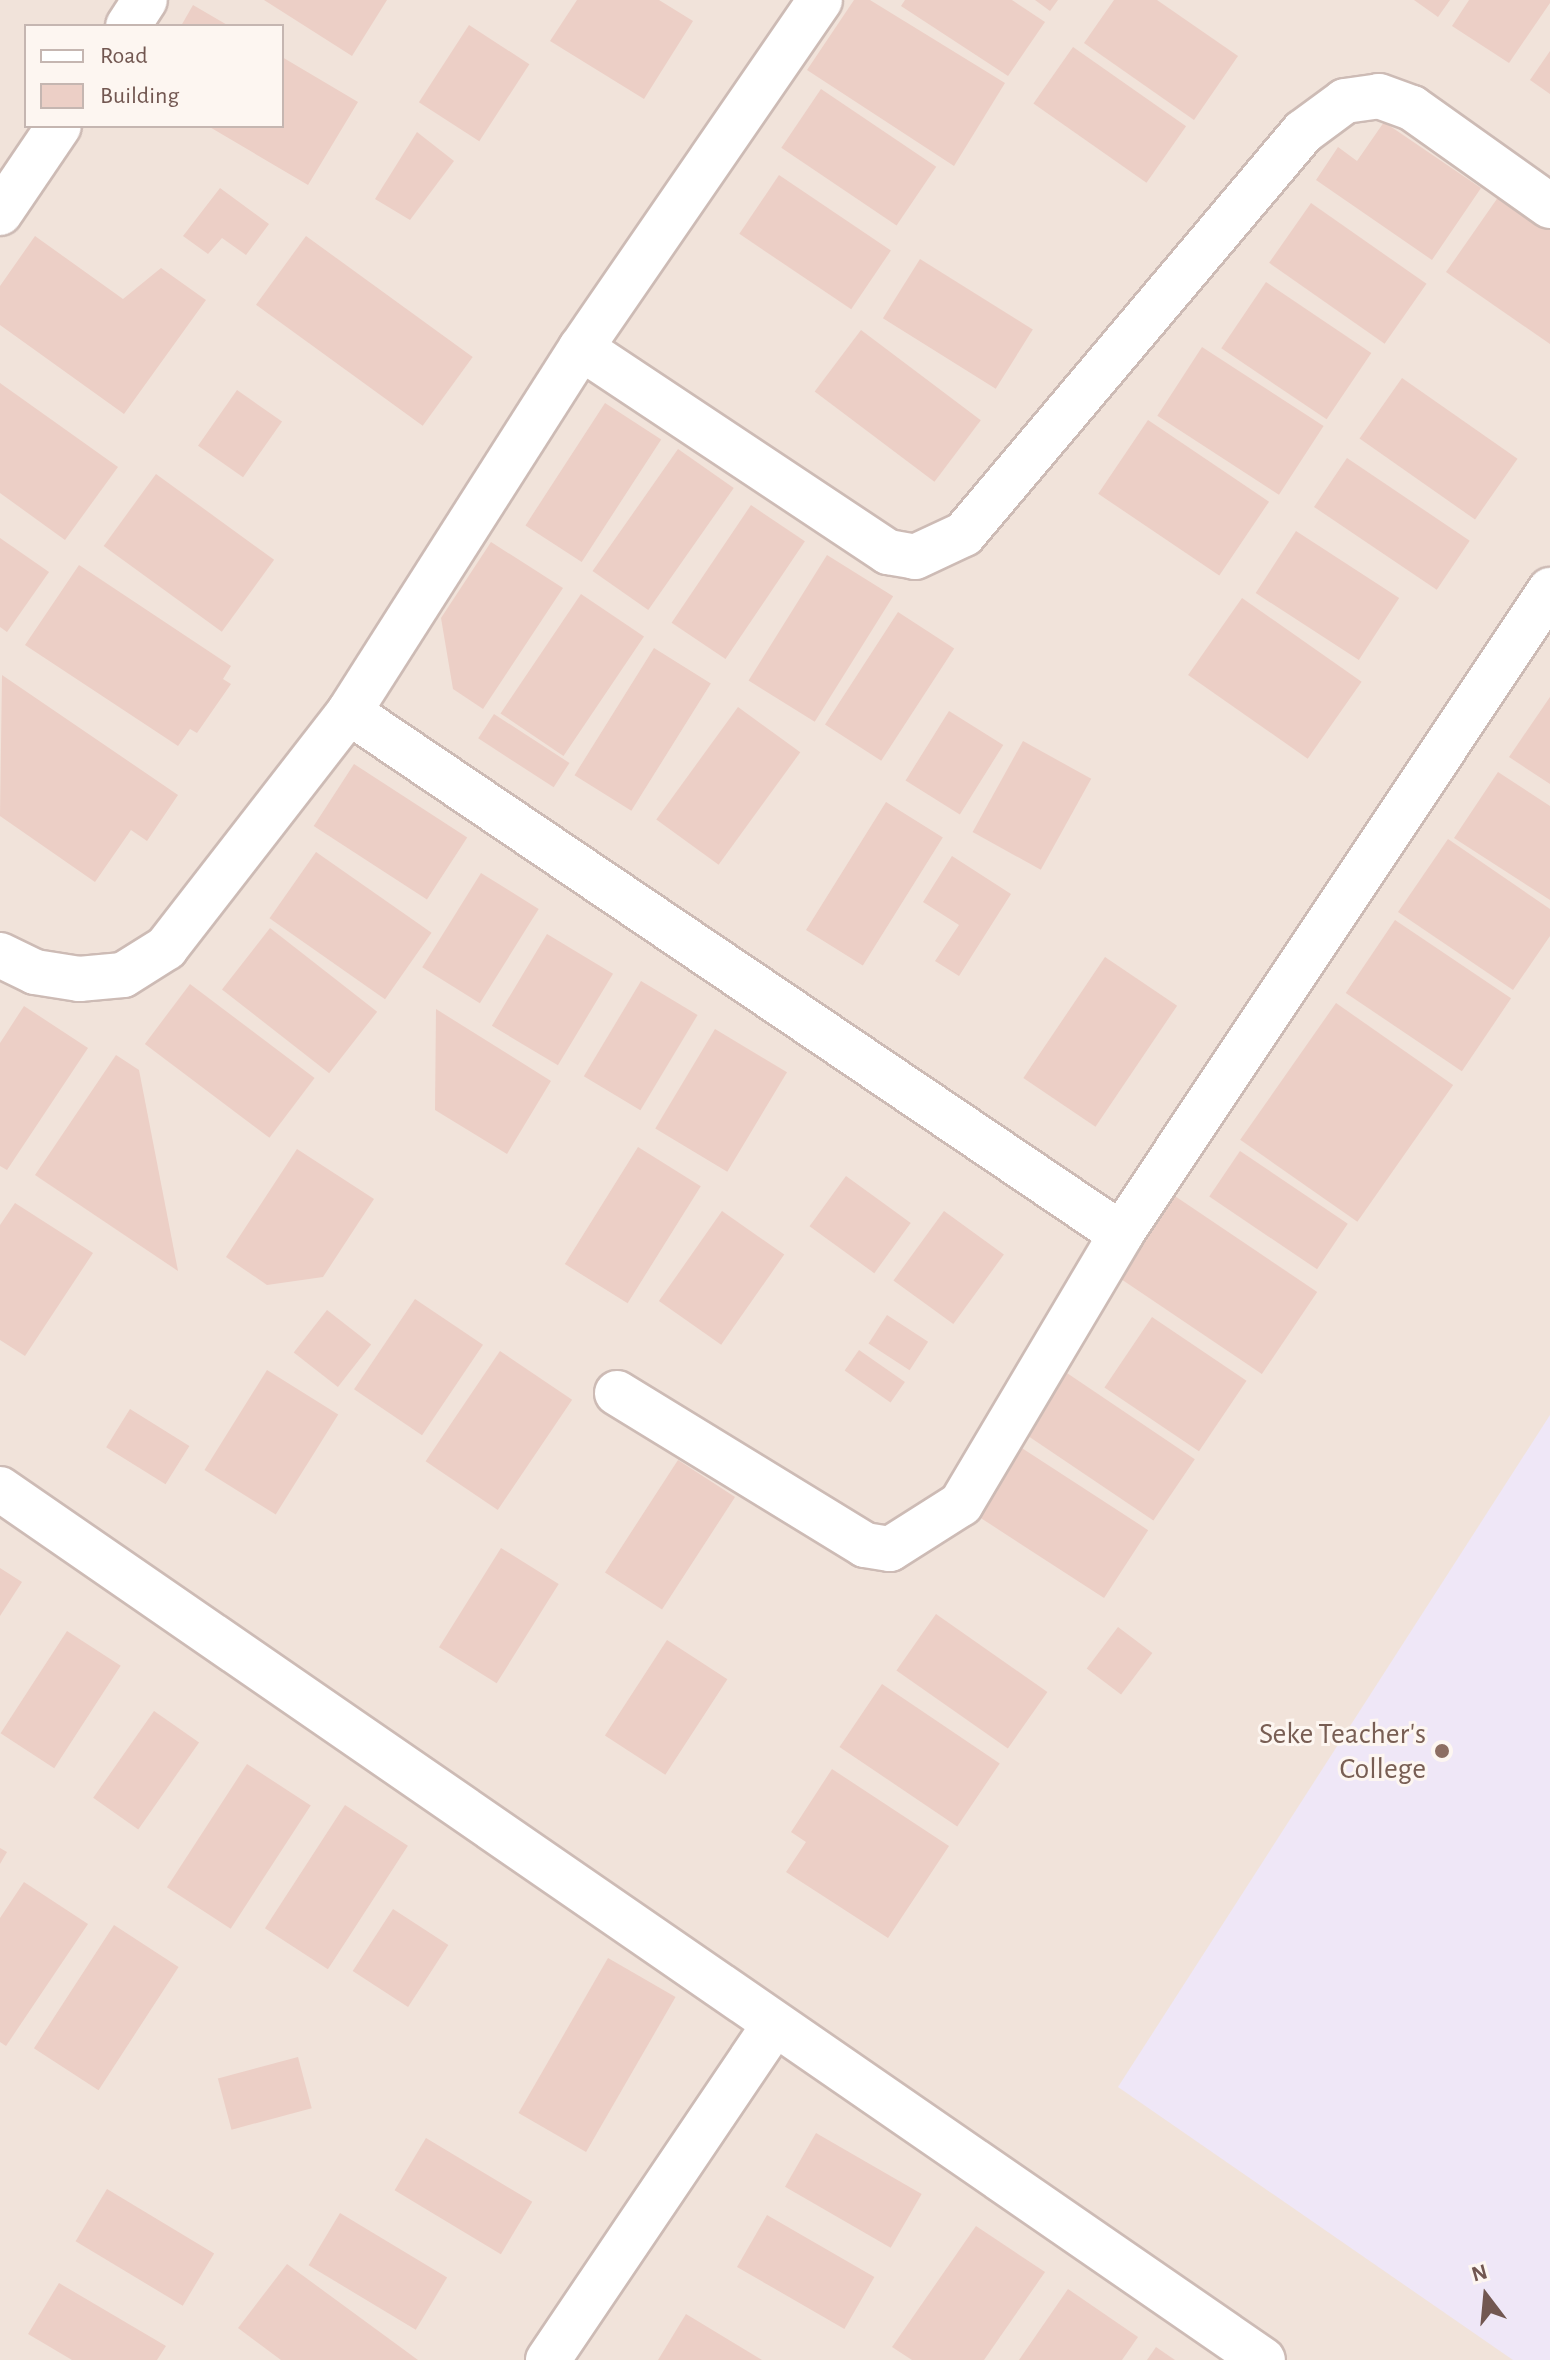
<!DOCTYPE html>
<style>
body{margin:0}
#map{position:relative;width:1550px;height:2360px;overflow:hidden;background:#faf2eb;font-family:"Alegreya Sans",sans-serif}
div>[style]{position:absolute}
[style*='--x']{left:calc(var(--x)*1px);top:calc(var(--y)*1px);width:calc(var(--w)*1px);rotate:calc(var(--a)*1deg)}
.residential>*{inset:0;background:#f1e3da}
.education>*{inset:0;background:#efe7f7}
.building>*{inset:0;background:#eccfc6;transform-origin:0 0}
.roads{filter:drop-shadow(2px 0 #cdbbb5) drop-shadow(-2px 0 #cdbbb5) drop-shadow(0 2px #cdbbb5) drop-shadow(0 -2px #cdbbb5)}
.minor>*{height:44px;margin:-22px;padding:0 22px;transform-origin:22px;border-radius:22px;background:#fff}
.dots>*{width:22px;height:22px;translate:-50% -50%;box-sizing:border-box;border:4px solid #fdf6f1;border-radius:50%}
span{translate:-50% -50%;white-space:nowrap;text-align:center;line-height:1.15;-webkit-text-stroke:6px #fdf6f1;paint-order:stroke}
.education-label{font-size:30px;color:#785e54}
.right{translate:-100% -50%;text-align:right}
.legend{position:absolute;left:24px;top:24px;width:260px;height:104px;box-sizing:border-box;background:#fdf6f1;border:2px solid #c5b6b1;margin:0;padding:10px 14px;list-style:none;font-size:24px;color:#725751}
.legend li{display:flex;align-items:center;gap:16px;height:40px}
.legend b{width:40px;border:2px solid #c5b6b1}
.north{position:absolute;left:1446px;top:2256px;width:80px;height:80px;-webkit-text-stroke:6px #fdf6f1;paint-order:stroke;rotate:344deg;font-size:22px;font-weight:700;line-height:32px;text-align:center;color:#725751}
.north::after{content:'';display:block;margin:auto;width:28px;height:36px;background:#725751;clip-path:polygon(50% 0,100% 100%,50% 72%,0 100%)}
</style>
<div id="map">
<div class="residential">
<div style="clip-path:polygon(evenodd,0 0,1550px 0,1550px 2360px,0 2360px,0 0,26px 26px,282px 26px,282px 126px,26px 126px,26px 26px)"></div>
</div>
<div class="education">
<div style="clip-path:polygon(1550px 1415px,1550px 2360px,1513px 2360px,1118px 2087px)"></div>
</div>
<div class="building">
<div style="clip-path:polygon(264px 0,387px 0,352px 56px)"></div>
<div style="clip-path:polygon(577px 0,659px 0,693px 21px,644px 99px,550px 41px)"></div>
<div style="clip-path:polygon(854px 0,870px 0,1005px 83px,954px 166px,807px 70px)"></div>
<div style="clip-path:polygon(905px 0,1012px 0,1045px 22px,1008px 76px,901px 6px)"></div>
<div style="clip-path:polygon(1035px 0,1058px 0,1050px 11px)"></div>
<div style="clip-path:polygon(1114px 0,1157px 0,1238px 56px,1194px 120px,1084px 43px)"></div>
<div style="clip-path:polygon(1414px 0,1450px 0,1438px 17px)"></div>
<div style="clip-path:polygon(1469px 0,1550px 0,1550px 3px,1509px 63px,1452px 26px)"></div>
<div style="clip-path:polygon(193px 5px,229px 26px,181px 26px)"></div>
<div style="left:469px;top:25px;width:72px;height:92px;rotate:33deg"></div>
<div style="left:1073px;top:47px;width:138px;height:69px;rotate:35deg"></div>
<div style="clip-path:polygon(1550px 51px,1550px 94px,1530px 80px)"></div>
<div style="clip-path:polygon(282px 57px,358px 102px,308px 185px,208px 126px,282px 126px)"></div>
<div style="left:821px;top:89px;width:139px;height:71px;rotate:34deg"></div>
<div style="clip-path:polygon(1384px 122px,1481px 188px,1432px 260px,1316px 180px,1338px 147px,1357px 161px)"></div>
<div style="clip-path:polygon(417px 132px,454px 161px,410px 220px,375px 199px)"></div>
<div style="left:779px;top:175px;width:135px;height:71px;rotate:34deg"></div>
<div style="clip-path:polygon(220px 188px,269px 224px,246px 255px,222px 238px,208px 254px,183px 236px)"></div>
<div style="clip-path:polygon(1501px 193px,1550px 228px,1550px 344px,1446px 272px)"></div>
<div style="left:1311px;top:203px;width:141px;height:73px;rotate:35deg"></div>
<div style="clip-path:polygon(35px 236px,123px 299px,161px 268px,206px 300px,124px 414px,0 325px,0 286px)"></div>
<div style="left:306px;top:236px;width:206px;height:85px;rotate:36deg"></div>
<div style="left:920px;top:259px;width:133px;height:70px;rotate:32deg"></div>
<div style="left:1266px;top:282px;width:127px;height:80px;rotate:34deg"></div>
<div style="left:861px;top:330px;width:150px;height:77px;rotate:37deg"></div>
<div style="left:1202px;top:347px;width:145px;height:82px;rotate:33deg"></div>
<div style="left:1402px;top:378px;width:141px;height:74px;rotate:35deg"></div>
<div style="clip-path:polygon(0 383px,118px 467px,65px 540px,0 493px)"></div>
<div style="left:237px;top:390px;width:55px;height:68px;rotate:35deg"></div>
<div style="left:605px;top:403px;width:67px;height:146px;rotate:33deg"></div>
<div style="left:1148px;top:420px;width:146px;height:89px;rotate:34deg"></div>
<div style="left:678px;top:449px;width:68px;height:149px;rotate:35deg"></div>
<div style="left:1347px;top:458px;width:148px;height:59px;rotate:34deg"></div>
<div style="left:156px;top:474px;width:146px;height:89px;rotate:36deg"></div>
<div style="left:751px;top:505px;width:65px;height:142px;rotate:34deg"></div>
<div style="left:1296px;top:531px;width:123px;height:74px;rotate:33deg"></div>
<div style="clip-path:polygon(0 538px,49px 572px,7px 632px,0 627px)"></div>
<div style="clip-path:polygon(491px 542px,563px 588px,483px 709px,453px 689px,441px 618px)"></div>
<div style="left:827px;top:555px;width:78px;height:148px;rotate:32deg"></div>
<div style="clip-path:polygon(79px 565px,231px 666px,223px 679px,231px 684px,197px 733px,190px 729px,178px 746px,25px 645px)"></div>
<div style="left:581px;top:594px;width:76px;height:144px;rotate:34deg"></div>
<div style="left:1242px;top:598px;width:146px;height:94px;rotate:35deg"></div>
<div style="left:898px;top:612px;width:67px;height:134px;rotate:33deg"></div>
<div style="left:654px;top:648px;width:67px;height:150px;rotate:32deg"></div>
<div style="clip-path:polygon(2px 675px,178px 795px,147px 841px,131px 830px,95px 882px,0 816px)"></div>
<div style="clip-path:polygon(1550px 697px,1550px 784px,1509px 757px)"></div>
<div style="left:738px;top:707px;width:77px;height:139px;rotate:36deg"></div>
<div style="left:949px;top:711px;width:64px;height:82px;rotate:32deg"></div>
<div style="left:494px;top:714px;width:90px;height:29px;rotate:33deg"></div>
<div style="left:1023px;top:741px;width:78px;height:104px;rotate:29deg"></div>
<div style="left:354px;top:764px;width:135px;height:74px;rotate:33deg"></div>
<div style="clip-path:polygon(1498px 772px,1550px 806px,1550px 900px,1454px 838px)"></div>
<div style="left:886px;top:802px;width:67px;height:151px;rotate:32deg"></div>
<div style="clip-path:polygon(1448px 839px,1550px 909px,1550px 936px,1513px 990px,1398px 912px)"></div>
<div style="left:316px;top:852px;width:141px;height:81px;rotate:35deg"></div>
<div style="clip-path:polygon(952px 856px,1011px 894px,959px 976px,935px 961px,959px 925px,923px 902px)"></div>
<div style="left:481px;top:873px;width:68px;height:111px;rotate:32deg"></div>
<div style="left:1395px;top:920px;width:140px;height:88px;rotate:34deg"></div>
<div style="left:270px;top:928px;width:136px;height:78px;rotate:38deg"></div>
<div style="left:547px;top:934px;width:77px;height:107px;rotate:31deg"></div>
<div style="left:1105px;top:957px;width:87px;height:146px;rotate:34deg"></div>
<div style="left:641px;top:981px;width:66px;height:111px;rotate:31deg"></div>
<div style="left:190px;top:984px;width:156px;height:75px;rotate:37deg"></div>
<div style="left:1336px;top:1003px;width:143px;height:167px;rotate:35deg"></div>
<div style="clip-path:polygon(24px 1006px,88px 1048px,7px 1170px,0 1166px,0 1043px)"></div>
<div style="clip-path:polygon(436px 1009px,551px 1081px,507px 1154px,435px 1110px)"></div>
<div style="left:715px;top:1029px;width:84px;height:116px;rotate:31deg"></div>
<div style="clip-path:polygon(116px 1055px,139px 1070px,178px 1271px,35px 1175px)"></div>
<div style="left:638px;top:1147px;width:74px;height:138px;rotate:32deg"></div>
<div style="clip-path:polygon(297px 1149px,374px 1199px,323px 1277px,267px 1285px,226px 1257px)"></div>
<div style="left:1240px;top:1151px;width:130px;height:55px;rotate:34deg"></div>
<div style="left:846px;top:1176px;width:80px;height:62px;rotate:36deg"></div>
<div style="left:1163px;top:1188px;width:186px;height:99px;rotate:34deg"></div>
<div style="clip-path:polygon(15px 1203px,93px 1253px,25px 1356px,0 1340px,0 1225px)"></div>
<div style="left:722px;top:1211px;width:76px;height:110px;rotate:35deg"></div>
<div style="left:944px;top:1211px;width:74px;height:86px;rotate:36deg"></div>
<div style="left:415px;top:1299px;width:82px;height:109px;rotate:34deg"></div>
<div style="left:327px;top:1310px;width:56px;height:54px;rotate:38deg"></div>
<div style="left:887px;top:1315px;width:49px;height:34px;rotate:33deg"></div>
<div style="left:1152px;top:1317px;width:114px;height:85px;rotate:34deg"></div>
<div style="left:859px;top:1350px;width:56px;height:25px;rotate:35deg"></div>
<div style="left:500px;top:1351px;width:87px;height:133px;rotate:34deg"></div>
<div style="left:1058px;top:1367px;width:165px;height:74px;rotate:34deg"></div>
<div style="left:267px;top:1370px;width:84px;height:118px;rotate:32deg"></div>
<div style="left:130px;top:1409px;width:70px;height:45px;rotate:32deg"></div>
<div style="left:1014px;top:1443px;width:160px;height:81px;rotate:33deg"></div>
<div style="left:678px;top:1460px;width:68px;height:134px;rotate:33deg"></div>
<div style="left:501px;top:1548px;width:68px;height:117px;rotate:32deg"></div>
<div style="clip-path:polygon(0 1568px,22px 1582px,0 1616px)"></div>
<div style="left:936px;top:1614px;width:136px;height:69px;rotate:35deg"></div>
<div style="left:1118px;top:1627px;width:43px;height:52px;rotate:37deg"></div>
<div style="left:67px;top:1631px;width:64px;height:122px;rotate:33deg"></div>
<div style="left:667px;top:1640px;width:72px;height:114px;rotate:33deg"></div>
<div style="left:882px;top:1684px;width:142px;height:76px;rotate:34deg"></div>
<div style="left:154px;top:1711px;width:55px;height:106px;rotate:35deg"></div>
<div style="left:247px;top:1764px;width:76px;height:147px;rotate:33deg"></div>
<div style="clip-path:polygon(832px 1769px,949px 1846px,888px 1938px,786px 1872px,806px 1842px,791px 1832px)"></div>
<div style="left:345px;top:1805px;width:75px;height:147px;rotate:33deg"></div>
<div style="clip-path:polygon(0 1848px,7px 1852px,0 1864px)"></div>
<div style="clip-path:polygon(24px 1882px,88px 1924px,6px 2046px,0 2042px,0 1918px)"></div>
<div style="left:393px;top:1909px;width:66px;height:74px;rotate:33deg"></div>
<div style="left:114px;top:1925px;width:77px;height:147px;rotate:33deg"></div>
<div style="left:608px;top:1958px;width:78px;height:179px;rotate:30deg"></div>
<div style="left:298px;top:2057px;width:53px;height:83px;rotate:75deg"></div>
<div style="left:816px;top:2133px;width:122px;height:62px;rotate:30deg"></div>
<div style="left:426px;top:2138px;width:124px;height:61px;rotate:31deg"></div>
<div style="left:107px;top:2189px;width:125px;height:61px;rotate:31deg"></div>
<div style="left:340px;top:2213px;width:125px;height:61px;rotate:31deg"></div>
<div style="left:767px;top:2215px;width:124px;height:60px;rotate:30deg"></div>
<div style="clip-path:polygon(976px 2226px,1045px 2272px,984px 2360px,912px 2360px,892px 2347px)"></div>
<div style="clip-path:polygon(287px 2264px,418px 2360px,281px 2360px,238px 2328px)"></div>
<div style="clip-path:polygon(59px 2283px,166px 2346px,157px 2360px,72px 2360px,28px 2334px)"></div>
<div style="clip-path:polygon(1068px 2289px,1138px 2337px,1122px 2360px,1019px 2360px)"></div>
<div style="clip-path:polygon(686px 2314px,762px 2360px,658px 2360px)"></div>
<div style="clip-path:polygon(1156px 2347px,1175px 2360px,1147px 2360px)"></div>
</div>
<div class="roads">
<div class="minor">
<div style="--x:128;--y:26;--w:31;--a:-57"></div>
<div style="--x:0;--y:213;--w:105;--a:-55.9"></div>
<div style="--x:581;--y:348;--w:369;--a:33.6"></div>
<div style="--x:888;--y:552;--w:27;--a:10"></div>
<div style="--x:915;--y:557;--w:54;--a:-25.1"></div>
<div style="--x:964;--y:534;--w:526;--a:-49.86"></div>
<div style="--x:1303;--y:132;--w:52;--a:-36.4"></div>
<div style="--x:1345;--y:101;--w:34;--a:-8"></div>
<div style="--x:1379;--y:96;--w:35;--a:20"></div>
<div style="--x:1412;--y:108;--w:169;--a:35.4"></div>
<div style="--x:349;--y:712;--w:932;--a:34.07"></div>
<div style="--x:0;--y:955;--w:39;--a:26"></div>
<div style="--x:35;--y:972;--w:45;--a:9"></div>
<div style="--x:79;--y:979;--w:44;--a:-5.2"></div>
<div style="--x:123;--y:975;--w:51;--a:-32.1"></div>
<div style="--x:166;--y:948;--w:299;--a:-52.2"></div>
<div style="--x:349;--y:712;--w:432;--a:-57.5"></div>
<div style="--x:581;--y:348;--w:422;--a:-55.5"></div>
<div style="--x:617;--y:1393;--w:291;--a:31.5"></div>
<div style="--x:865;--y:1545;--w:25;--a:9"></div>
<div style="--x:890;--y:1549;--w:84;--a:-32.4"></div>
<div style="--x:961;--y:1504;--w:314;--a:-59.3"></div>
<div style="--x:1121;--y:1234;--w:774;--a:-56.33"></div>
<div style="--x:0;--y:1489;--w:1534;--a:34.59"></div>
<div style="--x:548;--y:2360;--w:402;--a:-56"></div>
</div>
</div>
<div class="dots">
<div style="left:1442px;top:1751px;background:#8d6e63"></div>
</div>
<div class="education-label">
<span class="right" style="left:1426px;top:1751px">Seke Teacher's<br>College</span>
</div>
<ul class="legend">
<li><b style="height:10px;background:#fff"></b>Road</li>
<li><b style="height:22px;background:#eccfc6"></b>Building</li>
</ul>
<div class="north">N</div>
</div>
